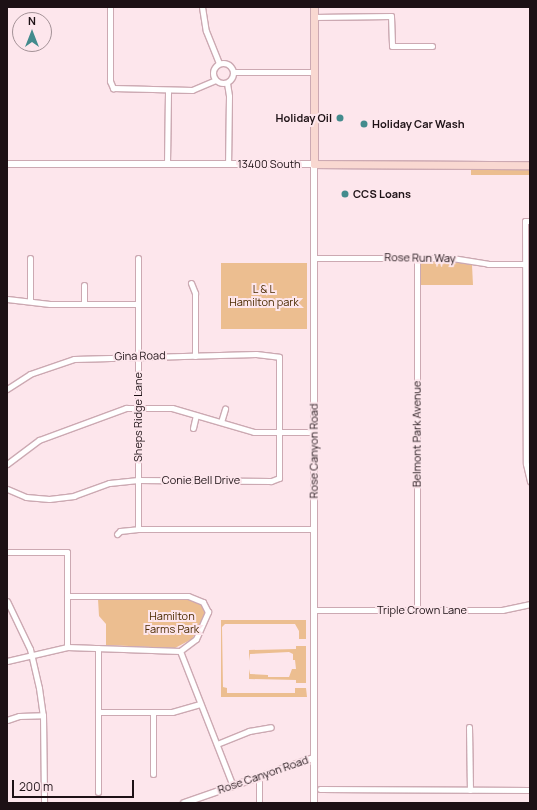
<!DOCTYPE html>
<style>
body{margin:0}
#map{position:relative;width:537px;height:810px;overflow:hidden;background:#fde6ec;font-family:Manrope,sans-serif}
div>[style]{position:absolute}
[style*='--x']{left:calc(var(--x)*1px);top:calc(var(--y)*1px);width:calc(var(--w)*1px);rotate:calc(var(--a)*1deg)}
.green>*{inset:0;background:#ecbe90;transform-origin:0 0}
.roads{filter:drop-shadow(1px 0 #cca9b2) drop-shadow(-1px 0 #cca9b2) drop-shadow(0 1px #cca9b2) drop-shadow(0 -1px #cca9b2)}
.minor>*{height:5px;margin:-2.5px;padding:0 2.5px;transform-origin:2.5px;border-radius:2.5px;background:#fff}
.minor>.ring{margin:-2.5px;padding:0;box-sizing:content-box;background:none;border:5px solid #fff;border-radius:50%}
.tertiary>*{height:6px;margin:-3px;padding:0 3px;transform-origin:3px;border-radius:3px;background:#fff}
.secondary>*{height:7px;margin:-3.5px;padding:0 3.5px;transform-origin:3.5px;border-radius:3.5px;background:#f9d8d1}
.dots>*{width:11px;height:11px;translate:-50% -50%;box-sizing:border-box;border:2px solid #fde6ec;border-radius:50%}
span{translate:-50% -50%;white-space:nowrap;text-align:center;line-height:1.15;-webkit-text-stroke:4px #fde6ec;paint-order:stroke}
.poi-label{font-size:11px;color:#1d1115;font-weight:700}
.right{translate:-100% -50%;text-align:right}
.left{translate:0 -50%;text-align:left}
.street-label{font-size:11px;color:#1d1115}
.park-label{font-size:11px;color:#4b2a00}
.frame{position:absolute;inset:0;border:8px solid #1d1115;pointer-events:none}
.north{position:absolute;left:12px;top:12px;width:40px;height:40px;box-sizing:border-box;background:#fde6ec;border:1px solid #a39196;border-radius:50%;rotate:0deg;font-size:11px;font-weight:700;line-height:16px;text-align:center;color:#1d1115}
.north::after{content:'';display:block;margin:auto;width:14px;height:18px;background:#438b8d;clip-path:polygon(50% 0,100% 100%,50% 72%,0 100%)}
.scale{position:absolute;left:12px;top:780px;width:122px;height:18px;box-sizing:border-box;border:2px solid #1d1115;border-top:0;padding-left:5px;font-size:12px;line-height:14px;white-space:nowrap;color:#1d1115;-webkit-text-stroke:3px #fde6ec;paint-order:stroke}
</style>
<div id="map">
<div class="green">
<div style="left:471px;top:169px;width:59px;height:6px"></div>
<div style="clip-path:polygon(530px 225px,530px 269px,528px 269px,527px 229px)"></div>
<div style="clip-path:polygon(424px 261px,455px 261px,472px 265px,473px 285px,420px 285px,420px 264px)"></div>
<div style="left:221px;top:263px;width:86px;height:66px"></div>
<div style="clip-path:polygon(98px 599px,193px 599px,203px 606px,205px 618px,192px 639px,175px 648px,106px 645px,106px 624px,99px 616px)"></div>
<div style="clip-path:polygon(221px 620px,306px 620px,306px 639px,299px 639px,299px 631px,295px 624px,225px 624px,222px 627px,223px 687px,227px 688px,227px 693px,295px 693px,295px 688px,306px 688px,307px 697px,221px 697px)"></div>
<div style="clip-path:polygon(296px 646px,306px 646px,306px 683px,296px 683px,296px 680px,249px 679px,249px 669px,250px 674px,268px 675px,268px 677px,289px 677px,292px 669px,296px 669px,295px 660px,293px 660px,293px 654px,289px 652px,250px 654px,249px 661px,249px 650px,296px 649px)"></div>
</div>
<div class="roads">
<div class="minor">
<div style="--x:110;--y:7;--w:74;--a:90"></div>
<div style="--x:110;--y:81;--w:8;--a:67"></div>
<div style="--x:113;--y:88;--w:79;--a:1.5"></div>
<div style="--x:192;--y:90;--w:25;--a:-23"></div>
<div style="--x:202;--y:7;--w:24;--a:81"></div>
<div style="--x:206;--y:31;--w:35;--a:68"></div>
<div style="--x:314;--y:17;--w:77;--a:-0.7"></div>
<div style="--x:391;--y:16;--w:30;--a:88"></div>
<div style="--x:392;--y:46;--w:40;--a:0"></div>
<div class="ring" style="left:213px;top:63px;width:15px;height:15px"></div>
<div style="--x:234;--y:72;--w:80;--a:0"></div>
<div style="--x:227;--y:83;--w:13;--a:81"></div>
<div style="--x:229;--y:96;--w:68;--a:90.8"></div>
<div style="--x:167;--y:164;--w:74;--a:-89.2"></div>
<div style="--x:530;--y:221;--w:5;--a:180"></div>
<div style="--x:525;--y:221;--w:243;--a:89.8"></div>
<div style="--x:526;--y:464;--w:18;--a:77"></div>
<div style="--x:138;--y:258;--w:271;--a:90"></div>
<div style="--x:314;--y:258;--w:138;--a:0"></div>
<div style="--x:452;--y:258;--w:36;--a:9"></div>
<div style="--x:488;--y:264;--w:37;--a:0"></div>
<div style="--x:191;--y:283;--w:11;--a:68"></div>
<div style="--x:195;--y:293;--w:63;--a:90"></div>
<div style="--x:84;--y:285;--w:19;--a:90"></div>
<div style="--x:7;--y:299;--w:43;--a:6.6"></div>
<div style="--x:50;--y:304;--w:88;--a:0"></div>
<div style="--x:30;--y:300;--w:42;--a:-90"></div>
<div style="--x:7;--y:389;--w:27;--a:-33"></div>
<div style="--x:30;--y:374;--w:46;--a:-18.8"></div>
<div style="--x:74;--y:359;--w:182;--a:-1.6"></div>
<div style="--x:256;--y:354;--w:23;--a:7"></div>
<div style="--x:279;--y:357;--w:121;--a:90"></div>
<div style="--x:279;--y:478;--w:9;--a:159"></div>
<div style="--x:271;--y:481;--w:133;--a:-179.6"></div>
<div style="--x:138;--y:480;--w:29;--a:174"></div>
<div style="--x:109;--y:483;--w:37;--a:160"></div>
<div style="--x:74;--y:496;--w:25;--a:173"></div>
<div style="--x:49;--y:499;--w:23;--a:-175"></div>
<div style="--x:26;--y:497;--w:21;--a:-157"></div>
<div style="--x:221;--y:422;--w:14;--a:-73"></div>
<div style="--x:193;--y:428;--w:13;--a:-77"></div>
<div style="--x:7;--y:464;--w:40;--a:-37"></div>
<div style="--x:39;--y:440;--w:93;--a:-20.2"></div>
<div style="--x:126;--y:408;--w:46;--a:0"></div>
<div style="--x:172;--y:408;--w:85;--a:16.3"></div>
<div style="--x:254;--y:432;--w:60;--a:0"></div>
<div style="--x:117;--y:534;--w:4;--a:-45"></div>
<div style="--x:120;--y:531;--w:18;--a:-6"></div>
<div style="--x:138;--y:529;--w:175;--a:0"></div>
<div style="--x:7;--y:552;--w:60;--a:0"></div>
<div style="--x:67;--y:552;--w:95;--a:90"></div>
<div style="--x:7;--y:601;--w:53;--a:64.4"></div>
<div style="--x:30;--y:649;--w:40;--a:77"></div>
<div style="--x:39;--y:688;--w:27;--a:82"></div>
<div style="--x:43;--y:715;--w:88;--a:89.3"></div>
<div style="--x:314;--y:610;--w:188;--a:0"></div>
<div style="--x:502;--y:610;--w:29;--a:-12"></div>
<div style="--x:417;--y:610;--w:352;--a:-90"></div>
<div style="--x:98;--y:648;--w:144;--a:90"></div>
<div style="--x:180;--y:651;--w:145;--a:68.6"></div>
<div style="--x:7;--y:661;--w:62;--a:-13.1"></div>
<div style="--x:67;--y:647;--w:113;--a:2"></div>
<div style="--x:180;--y:651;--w:20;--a:-37"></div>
<div style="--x:196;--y:639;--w:30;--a:-66"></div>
<div style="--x:208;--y:612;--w:11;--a:-117"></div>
<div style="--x:203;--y:602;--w:16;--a:-158"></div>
<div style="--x:188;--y:596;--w:121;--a:180"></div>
<div style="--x:98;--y:712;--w:74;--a:0"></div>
<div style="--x:172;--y:712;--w:29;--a:-16"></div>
<div style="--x:153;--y:713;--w:61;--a:90"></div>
<div style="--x:7;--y:720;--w:13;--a:-18"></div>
<div style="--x:19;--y:716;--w:24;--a:-2"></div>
<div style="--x:469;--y:727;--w:63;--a:89.1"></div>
<div style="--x:217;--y:744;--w:35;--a:-22"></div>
<div style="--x:249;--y:731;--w:22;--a:-10"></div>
<div style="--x:320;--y:789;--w:210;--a:0.3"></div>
<div style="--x:259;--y:803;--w:27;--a:-90"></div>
</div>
<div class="tertiary">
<div style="--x:7;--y:164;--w:307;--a:0"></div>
<div style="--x:314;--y:164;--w:639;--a:90"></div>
<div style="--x:184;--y:803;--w:137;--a:-19.2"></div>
</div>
<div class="secondary">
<div style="--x:314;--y:7;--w:157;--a:90"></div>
<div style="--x:314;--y:164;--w:216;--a:0.3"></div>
</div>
</div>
<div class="dots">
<div style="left:340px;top:118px;background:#438b8d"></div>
<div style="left:364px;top:124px;background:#438b8d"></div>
<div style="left:345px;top:194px;background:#438b8d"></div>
</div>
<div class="poi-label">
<span class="right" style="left:332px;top:118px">Holiday Oil</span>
<span class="left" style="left:372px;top:124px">Holiday Car Wash</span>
<span class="left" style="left:353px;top:194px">CCS Loans</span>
</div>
<div class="street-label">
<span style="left:269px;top:164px">13400 South</span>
<span style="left:420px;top:258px;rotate:1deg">Rose Run Way</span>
<span style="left:140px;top:356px;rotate:-1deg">Gina Road</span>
<span style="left:138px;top:417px;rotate:-90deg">Sheps Ridge Lane</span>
<span style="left:417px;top:434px;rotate:-90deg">Belmont Park Avenue</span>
<span style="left:314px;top:451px;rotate:-90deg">Rose Canyon Road</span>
<span style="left:201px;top:480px">Conie Bell Drive</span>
<span style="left:422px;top:610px">Triple Crown Lane</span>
<span style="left:263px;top:775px;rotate:-19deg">Rose Canyon Road</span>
</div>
<div class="park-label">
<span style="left:264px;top:296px">L &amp; L<br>Hamilton park</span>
<span style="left:172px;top:623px">Hamilton<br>Farms Park</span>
</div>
<div class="frame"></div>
<div class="north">N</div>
<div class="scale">200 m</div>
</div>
